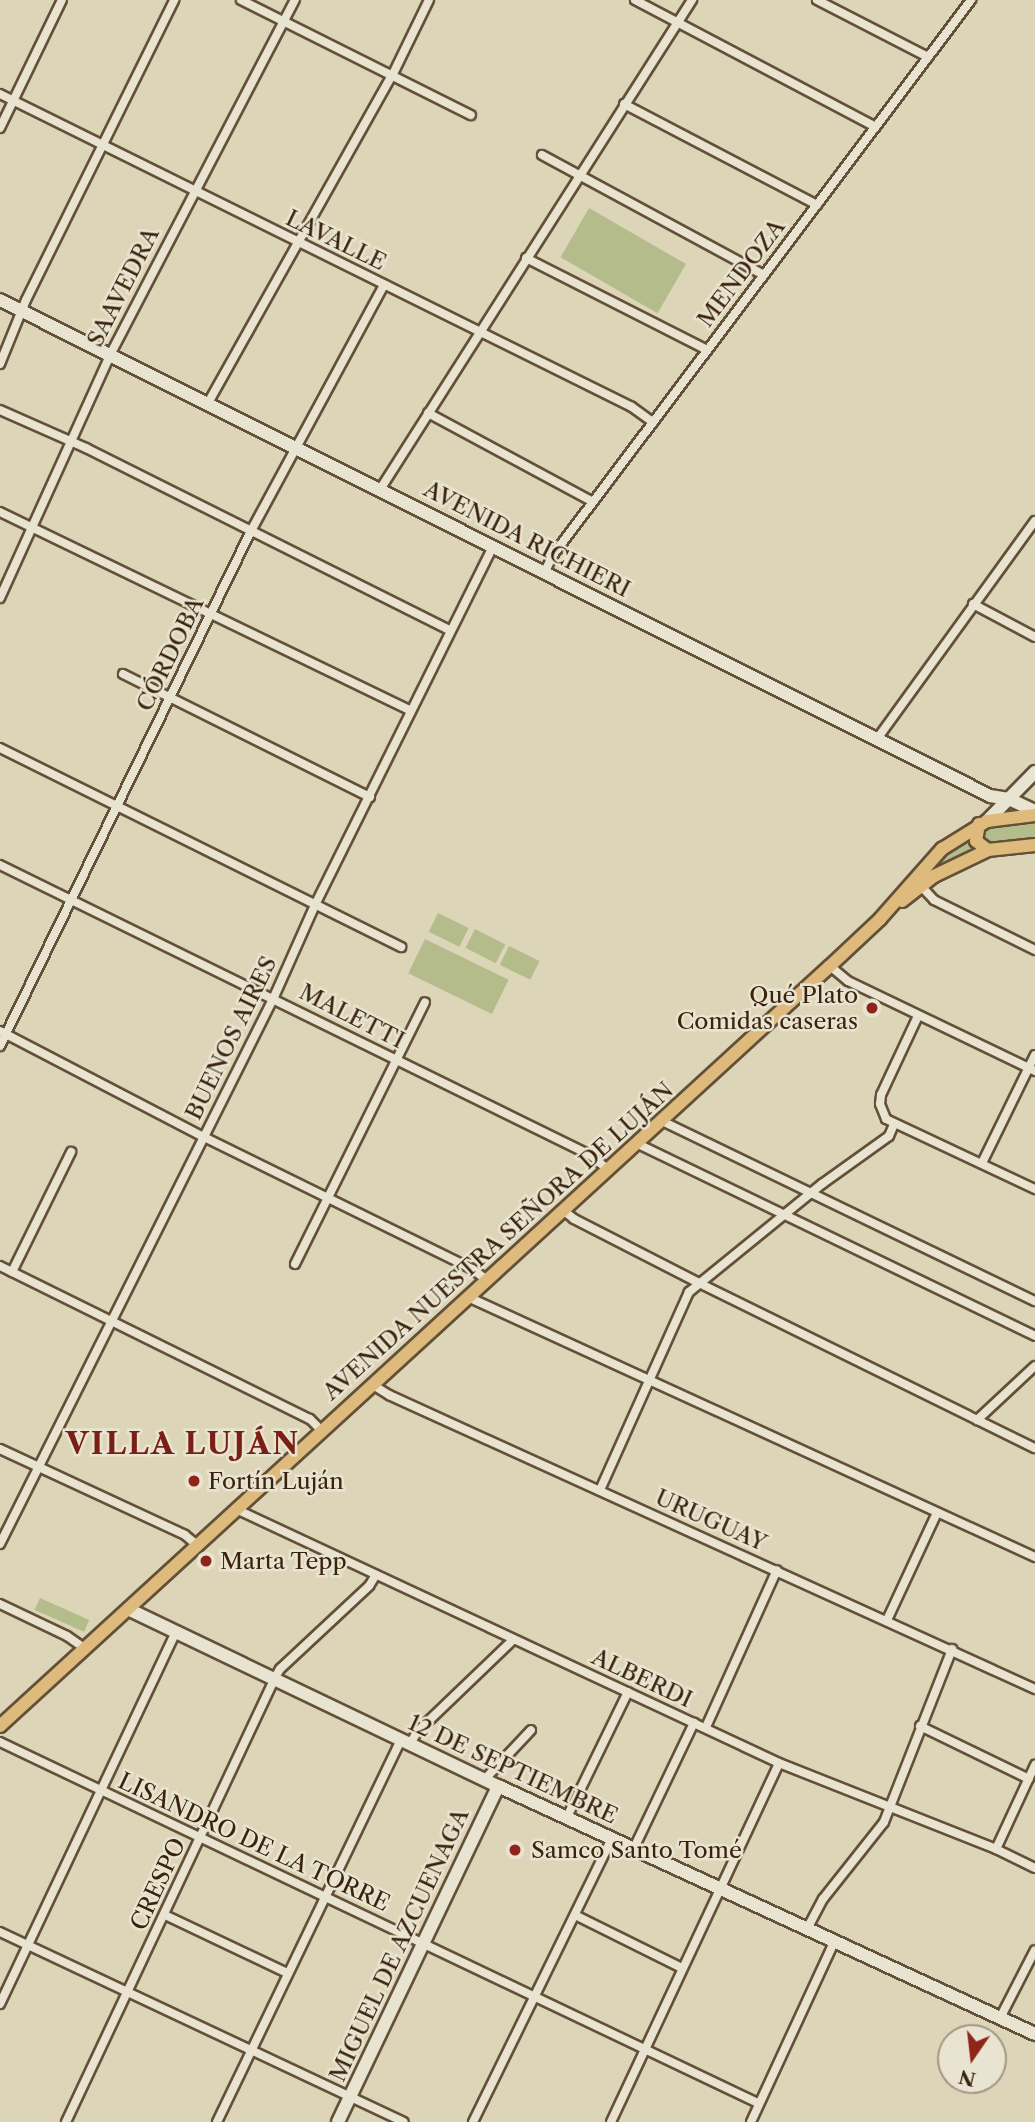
<!DOCTYPE html>
<meta charset="utf-8">
<style>
body{margin:0}
#map{position:relative;width:1035px;height:2122px;overflow:hidden;background:#ddd5b8;font-family:"Libre Caslon Text",serif}
div>[style]{position:absolute}
[style*='--x']{left:calc(var(--x)*1px);top:calc(var(--y)*1px);width:calc(var(--w)*1px);rotate:calc(var(--a)*1deg)}
.green>*{inset:0;background:#b5bc8b;transform-origin:0 0}
.roads{filter:drop-shadow(2px 0 #635038) drop-shadow(-2px 0 #635038) drop-shadow(0 2px #635038) drop-shadow(0 -2px #635038)}
.street>*{height:8px;margin:-4px;padding:0 4px;transform-origin:4px;border-radius:4px;background:#e9e4d1}
.secondary>*{height:12px;margin:-6px;padding:0 6px;transform-origin:6px;border-radius:6px;background:#e9e4d1}
.primary>*{height:12px;margin:-6px;padding:0 6px;transform-origin:6px;border-radius:6px;background:#deba7c}
.dots>*{width:19px;height:19px;translate:-50% -50%;box-sizing:border-box;border:4px solid #e9e4d1;border-radius:50%}
span{translate:-50% -50%;white-space:nowrap;text-align:center;line-height:1.15;-webkit-text-stroke:5px #e9e4d1;paint-order:stroke}
.street-label{font-size:23px;color:#3a230d}
.poi-label{font-size:23px;color:#3a230d}
.right{translate:-100% -50%;text-align:right}
.left{translate:0 -50%;text-align:left}
.district-label{font-size:30px;color:#7a1f14;font-weight:700;letter-spacing:2px}
.north{position:absolute;left:937px;top:2024px;width:70px;height:70px;box-sizing:border-box;background:#e9e4d1;border:2px solid #a39783;border-radius:50%;rotate:194deg;font-size:19px;font-weight:700;line-height:28px;text-align:center;color:#3a230d}
.north::after{content:'';display:block;margin:auto;width:24px;height:32px;background:#8f2418;clip-path:polygon(50% 0,100% 100%,50% 72%,0 100%)}
</style>
<div id="map">
<div class="green">
<div style="left:589px;top:208px;width:112px;height:57px;rotate:30deg"></div>
<div style="clip-path:polygon(1035px 819px,1035px 841px,990px 845px,985px 840px,984px 829px,992px 825px)"></div>
<div style="clip-path:polygon(970px 836px,975px 851px,936px 868px,935px 862px)"></div>
<div style="left:438px;top:913px;width:34px;height:21px;rotate:26deg"></div>
<div style="left:475px;top:929px;width:34px;height:21px;rotate:27deg"></div>
<div style="left:425px;top:939px;width:93px;height:38px;rotate:26deg"></div>
<div style="left:509px;top:946px;width:34px;height:21px;rotate:26deg"></div>
<div style="left:40px;top:1598px;width:54px;height:13px;rotate:24deg"></div>
</div>
<div class="roads">
<div class="street">
<div style="--x:241;--y:0;--w:257;--a:26.6"></div>
<div style="--x:635;--y:0;--w:272;--a:27.8"></div>
<div style="--x:817;--y:0;--w:125;--a:27.2"></div>
<div style="--x:0;--y:94;--w:705;--a:26.35"></div>
<div style="--x:632;--y:407;--w:26;--a:36"></div>
<div style="--x:624;--y:104;--w:218;--a:27.6"></div>
<div style="--x:0;--y:128;--w:142;--a:-64.2"></div>
<div style="--x:542;--y:155;--w:252;--a:28.4"></div>
<div style="--x:526;--y:258;--w:203;--a:26.9"></div>
<div style="--x:0;--y:364;--w:69;--a:-67.9"></div>
<div style="--x:26;--y:300;--w:335;--a:-63.7"></div>
<div style="--x:208;--y:403;--w:377;--a:-60.7"></div>
<div style="--x:393;--y:74;--w:82;--a:-64.1"></div>
<div style="--x:0;--y:410;--w:94;--a:23.8"></div>
<div style="--x:86;--y:448;--w:406;--a:26.6"></div>
<div style="--x:428;--y:413;--w:187;--a:28.3"></div>
<div style="--x:381;--y:488;--w:579;--a:-57.49"></div>
<div style="--x:0;--y:512;--w:455;--a:25.8"></div>
<div style="--x:545;--y:571;--w:18;--a:-63"></div>
<div style="--x:553;--y:555;--w:695;--a:-53.01"></div>
<div style="--x:0;--y:598;--w:267;--a:-65.6"></div>
<div style="--x:110;--y:355;--w:400;--a:-62.5"></div>
<div style="--x:973;--y:604;--w:70;--a:28"></div>
<div style="--x:123;--y:674;--w:276;--a:26.5"></div>
<div style="--x:877;--y:739;--w:269;--a:-54.1"></div>
<div style="--x:0;--y:748;--w:448;--a:26.4"></div>
<div style="--x:0;--y:865;--w:660;--a:26.18"></div>
<div style="--x:592;--y:1156;--w:21;--a:41"></div>
<div style="--x:921;--y:886;--w:19;--a:47"></div>
<div style="--x:934;--y:900;--w:113;--a:26.3"></div>
<div style="--x:830;--y:966;--w:23;--a:40"></div>
<div style="--x:848;--y:981;--w:208;--a:25.7"></div>
<div style="--x:918;--y:1016;--w:87;--a:115.1"></div>
<div style="--x:881;--y:1095;--w:9;--a:96"></div>
<div style="--x:880;--y:1104;--w:16;--a:68"></div>
<div style="--x:886;--y:1119;--w:165;--a:25.2"></div>
<div style="--x:0;--y:1031;--w:230;--a:27.5"></div>
<div style="--x:204;--y:1137;--w:299;--a:26.2"></div>
<div style="--x:472;--y:1269;--w:19;--a:36"></div>
<div style="--x:0;--y:1046;--w:573;--a:-64.02"></div>
<div style="--x:251;--y:531;--w:280;--a:-61.6"></div>
<div style="--x:662;--y:1121;--w:414;--a:25.8"></div>
<div style="--x:638;--y:1144;--w:441;--a:25.8"></div>
<div style="--x:982;--y:1163;--w:120;--a:-63.9"></div>
<div style="--x:563;--y:1210;--w:14;--a:39"></div>
<div style="--x:574;--y:1219;--w:140;--a:27.1"></div>
<div style="--x:699;--y:1283;--w:374;--a:26.2"></div>
<div style="--x:295;--y:1264;--w:292;--a:-63.6"></div>
<div style="--x:0;--y:1266;--w:346;--a:26.3"></div>
<div style="--x:310;--y:1419;--w:17;--a:45"></div>
<div style="--x:12;--y:1272;--w:134;--a:-63.8"></div>
<div style="--x:468;--y:1297;--w:624;--a:24.63"></div>
<div style="--x:373;--y:1385;--w:19;--a:32"></div>
<div style="--x:389;--y:1395;--w:710;--a:24.47"></div>
<div style="--x:977;--y:1420;--w:79;--a:-43"></div>
<div style="--x:0;--y:1449;--w:204;--a:24.9"></div>
<div style="--x:185;--y:1535;--w:17;--a:40"></div>
<div style="--x:600;--y:1490;--w:217;--a:-65.8"></div>
<div style="--x:689;--y:1292;--w:171;--a:-39.1"></div>
<div style="--x:822;--y:1184;--w:82;--a:-35.6"></div>
<div style="--x:889;--y:1136;--w:13;--a:-67"></div>
<div style="--x:238;--y:1510;--w:597;--a:25.06"></div>
<div style="--x:779;--y:1763;--w:233;--a:21.6"></div>
<div style="--x:996;--y:1849;--w:43;--a:26"></div>
<div style="--x:0;--y:1544;--w:612;--a:-63.39"></div>
<div style="--x:274;--y:997;--w:101;--a:-66"></div>
<div style="--x:315;--y:905;--w:401;--a:-63.6"></div>
<div style="--x:0;--y:1604;--w:74;--a:25.5"></div>
<div style="--x:67;--y:1636;--w:21;--a:35"></div>
<div style="--x:887;--y:1620;--w:118;--a:-65"></div>
<div style="--x:920;--y:1726;--w:121;--a:25.9"></div>
<div style="--x:706;--y:1727;--w:172;--a:-65.7"></div>
<div style="--x:0;--y:1742;--w:840;--a:25.47"></div>
<div style="--x:410;--y:1744;--w:14;--a:-60"></div>
<div style="--x:417;--y:1732;--w:133;--a:-43.8"></div>
<div style="--x:485;--y:1779;--w:67;--a:-46.8"></div>
<div style="--x:567;--y:1817;--w:139;--a:-64"></div>
<div style="--x:634;--y:1848;--w:139;--a:-64.4"></div>
<div style="--x:996;--y:1849;--w:93;--a:-65.1"></div>
<div style="--x:165;--y:1915;--w:135;--a:25.4"></div>
<div style="--x:575;--y:1915;--w:119;--a:26.4"></div>
<div style="--x:807;--y:1929;--w:34;--a:-62"></div>
<div style="--x:823;--y:1899;--w:98;--a:-51.6"></div>
<div style="--x:884;--y:1822;--w:186;--a:-68.5"></div>
<div style="--x:0;--y:1932;--w:446;--a:25.2"></div>
<div style="--x:0;--y:2004;--w:409;--a:-64.7"></div>
<div style="--x:1000;--y:2018;--w:76;--a:-62.8"></div>
<div style="--x:66;--y:2122;--w:489;--a:-64.8"></div>
<div style="--x:274;--y:1679;--w:12;--a:-59"></div>
<div style="--x:280;--y:1669;--w:122;--a:-43"></div>
<div style="--x:369;--y:1586;--w:13;--a:-58"></div>
<div style="--x:217;--y:2122;--w:424;--a:-64.3"></div>
<div style="--x:473;--y:2122;--w:316;--a:-63.9"></div>
<div style="--x:611;--y:2122;--w:396;--a:-64.9"></div>
<div style="--x:751;--y:2122;--w:198;--a:-65.2"></div>
</div>
<div class="secondary">
<div style="--x:0;--y:300;--w:1107;--a:26.61"></div>
<div style="--x:990;--y:796;--w:19;--a:9"></div>
<div style="--x:1009;--y:799;--w:29;--a:25"></div>
<div style="--x:987;--y:821;--w:69;--a:-45.6"></div>
<div style="--x:128;--y:1609;--w:410;--a:25.6"></div>
<div style="--x:498;--y:1786;--w:592;--a:24.79"></div>
<div style="--x:338;--y:2122;--w:372;--a:-64.5"></div>
</div>
<div class="primary">
<div style="--x:979;--y:824;--w:17;--a:100"></div>
<div style="--x:976;--y:841;--w:15;--a:37"></div>
<div style="--x:902;--y:901;--w:41;--a:-38"></div>
<div style="--x:934;--y:876;--w:60;--a:-25.7"></div>
<div style="--x:988;--y:850;--w:47;--a:-6.1"></div>
<div style="--x:0;--y:1726;--w:1125;--a:-42.48"></div>
<div style="--x:830;--y:966;--w:69;--a:-43.2"></div>
<div style="--x:880;--y:919;--w:94;--a:-48.5"></div>
<div style="--x:942;--y:849;--w:53;--a:-31.9"></div>
<div style="--x:987;--y:821;--w:48;--a:-7.1"></div>
</div>
</div>
<div class="dots">
<div style="left:872px;top:1008px;background:#8f2418"></div>
<div style="left:194px;top:1481px;background:#8f2418"></div>
<div style="left:206px;top:1561px;background:#8f2418"></div>
<div style="left:515px;top:1850px;background:#8f2418"></div>
</div>
<div class="street-label">
<span style="left:336px;top:240px;rotate:26deg">LAVALLE</span>
<span style="left:741px;top:273px;rotate:-53deg">MENDOZA</span>
<span style="left:123px;top:287px;rotate:-63deg">SAAVEDRA</span>
<span style="left:527px;top:539px;rotate:27deg">AVENIDA RICHIERI</span>
<span style="left:170px;top:654px;rotate:-64deg">CÓRDOBA</span>
<span style="left:352px;top:1016px;rotate:27deg">MALETTI</span>
<span style="left:231px;top:1038px;rotate:-64deg">BUENOS AIRES</span>
<span style="left:498px;top:1241px;rotate:-42deg">AVENIDA NUESTRA SEÑORA DE LUJÁN</span>
<span style="left:711px;top:1520px;rotate:24deg">URUGUAY</span>
<span style="left:642px;top:1678px;rotate:25deg">ALBERDI</span>
<span style="left:513px;top:1769px;rotate:25deg">12 DE SEPTIEMBRE</span>
<span style="left:254px;top:1842px;rotate:25deg">LISANDRO DE LA TORRE</span>
<span style="left:158px;top:1884px;rotate:-65deg">CRESPO</span>
<span style="left:399px;top:1945px;rotate:-65deg">MIGUEL DE AZCUENAGA</span>
</div>
<div class="poi-label">
<span class="right" style="left:858px;top:1008px">Qué Plato<br>Comidas caseras</span>
<span class="left" style="left:208px;top:1481px">Fortín Luján</span>
<span class="left" style="left:220px;top:1561px">Marta Tepp</span>
<span class="left" style="left:531px;top:1850px">Samco Santo Tomé</span>
</div>
<div class="district-label">
<span style="left:183px;top:1444px">VILLA LUJÁN</span>
</div>
<div class="north">N</div>
</div>
